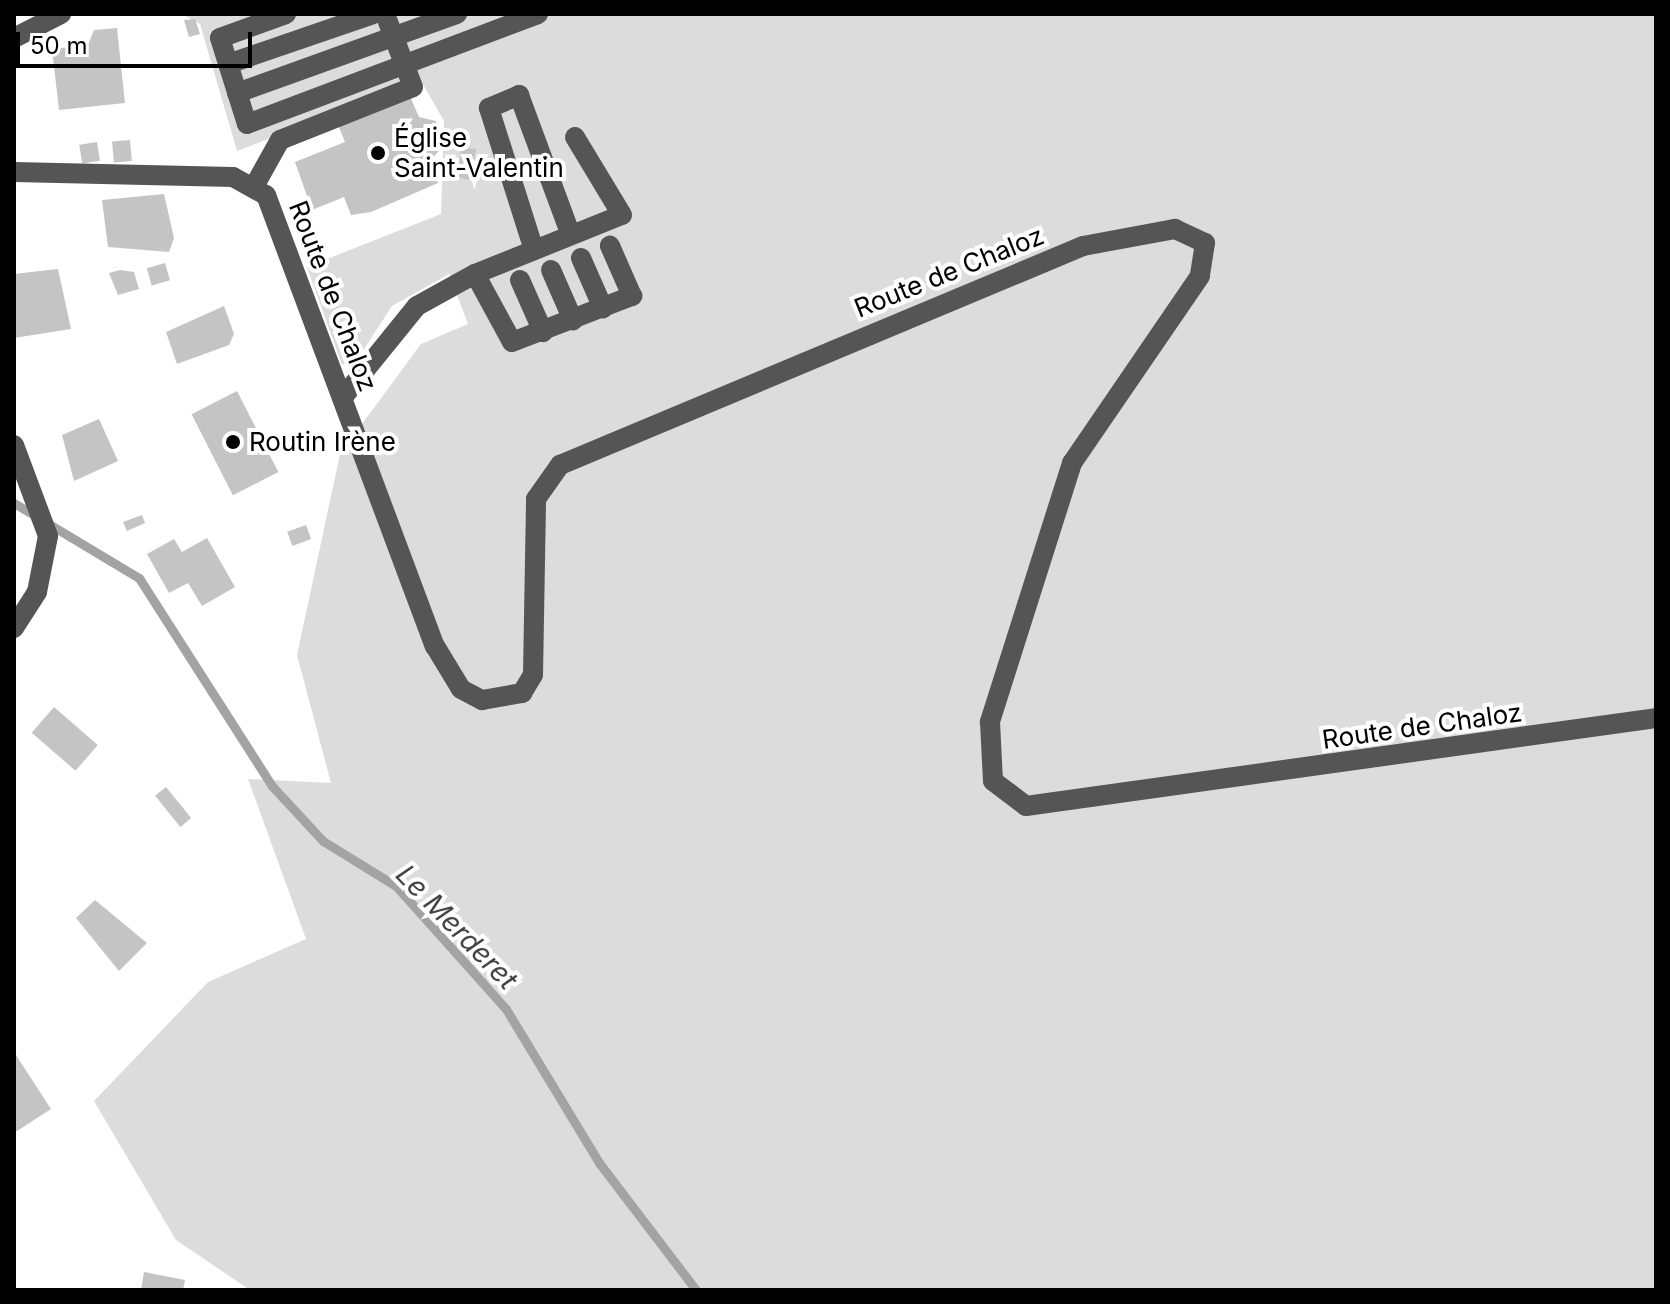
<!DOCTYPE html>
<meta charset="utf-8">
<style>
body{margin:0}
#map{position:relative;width:1670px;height:1304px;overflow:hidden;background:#fff;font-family:Inter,sans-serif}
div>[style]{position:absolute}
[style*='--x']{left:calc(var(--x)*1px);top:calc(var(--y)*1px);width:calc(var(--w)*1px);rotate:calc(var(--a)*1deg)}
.green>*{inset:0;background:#dcdcdc}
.stream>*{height:9px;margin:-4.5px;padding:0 4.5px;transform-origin:4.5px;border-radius:4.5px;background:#a3a3a3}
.building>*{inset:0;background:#c4c4c4;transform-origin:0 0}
.minor>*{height:20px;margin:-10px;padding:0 10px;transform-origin:10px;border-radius:10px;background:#555}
.dots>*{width:22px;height:22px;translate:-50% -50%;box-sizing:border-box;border:4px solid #fff;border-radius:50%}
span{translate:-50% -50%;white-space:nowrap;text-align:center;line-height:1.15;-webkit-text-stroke:8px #fff;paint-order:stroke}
.poi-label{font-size:26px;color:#000}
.left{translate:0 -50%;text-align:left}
.street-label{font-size:26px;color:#000}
.water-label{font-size:28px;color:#444;font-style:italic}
.frame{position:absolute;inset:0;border:16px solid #000;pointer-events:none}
.scale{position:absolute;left:16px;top:32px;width:236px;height:36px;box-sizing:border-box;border:4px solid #000;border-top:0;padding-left:10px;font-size:24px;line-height:28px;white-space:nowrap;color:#000;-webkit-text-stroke:6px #fff;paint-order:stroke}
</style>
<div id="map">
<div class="green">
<div style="clip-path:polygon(182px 14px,1656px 14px,1656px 1290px,250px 1290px,176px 1240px,94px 1101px,208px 982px,306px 939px,248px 779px,331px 783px,297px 655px,340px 454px,421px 344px,468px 324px,449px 274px,392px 306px,359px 357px,342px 365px,307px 267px,441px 214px,444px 121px,416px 72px,400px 89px,237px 151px,200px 24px)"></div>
</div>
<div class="stream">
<div style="--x:14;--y:503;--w:146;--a:31"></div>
<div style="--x:139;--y:578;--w:247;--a:57.4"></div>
<div style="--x:272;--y:786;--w:75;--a:47.2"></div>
<div style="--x:323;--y:841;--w:86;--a:31.7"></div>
<div style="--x:396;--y:886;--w:165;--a:48.2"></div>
<div style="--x:506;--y:1009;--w:181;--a:58.8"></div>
<div style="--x:600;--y:1164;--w:158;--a:52.7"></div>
</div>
<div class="building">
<div style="clip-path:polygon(195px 19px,200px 34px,189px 37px,184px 20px)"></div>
<div style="clip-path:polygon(117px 28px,125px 103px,59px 110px,52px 49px,88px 45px,94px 30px)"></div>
<div style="clip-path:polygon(408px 92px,419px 117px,436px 121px,443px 134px,443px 147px,429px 161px,438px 183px,371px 212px,351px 215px,344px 197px,312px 210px,295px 162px,345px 142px,336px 120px)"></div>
<div style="left:130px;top:140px;width:21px;height:18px;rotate:85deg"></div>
<div style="left:97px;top:142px;width:19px;height:18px;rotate:81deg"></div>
<div style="clip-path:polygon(461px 148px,476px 149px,471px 180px,458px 178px)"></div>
<div style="clip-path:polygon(164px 194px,174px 238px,169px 252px,108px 247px,102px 200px)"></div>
<div style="left:165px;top:263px;width:18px;height:19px;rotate:74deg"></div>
<div style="clip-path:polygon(58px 269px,71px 329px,14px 338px,14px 274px)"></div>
<div style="clip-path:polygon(120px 270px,134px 272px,139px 289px,118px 295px,109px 273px)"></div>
<div style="clip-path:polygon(224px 306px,234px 334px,229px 345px,177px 364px,166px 332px)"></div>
<div style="left:237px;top:391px;width:91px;height:51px;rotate:63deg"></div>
<div style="clip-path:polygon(99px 419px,118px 461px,74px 481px,62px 435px)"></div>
<div style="clip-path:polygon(142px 515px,145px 523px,127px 531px,123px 522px)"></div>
<div style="left:306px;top:525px;width:15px;height:20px;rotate:70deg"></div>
<div style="clip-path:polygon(207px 538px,235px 587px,202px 606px,188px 583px,169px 593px,147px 554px,174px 539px,182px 552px)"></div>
<div style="left:54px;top:707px;width:58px;height:34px;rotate:41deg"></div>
<div style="left:166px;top:787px;width:40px;height:14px;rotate:51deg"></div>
<div style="clip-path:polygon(95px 900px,147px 943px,119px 971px,76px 918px)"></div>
<div style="clip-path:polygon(14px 1052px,51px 1109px,14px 1133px)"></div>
<div style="clip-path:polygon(144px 1272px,185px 1280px,183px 1290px,141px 1290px)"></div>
</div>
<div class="minor">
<div style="--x:286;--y:14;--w:70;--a:160"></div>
<div style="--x:220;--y:38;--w:90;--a:72.6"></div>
<div style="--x:247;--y:124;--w:311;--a:-20.7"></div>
<div style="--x:14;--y:38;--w:53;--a:-27.1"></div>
<div style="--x:228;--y:64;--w:153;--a:-19"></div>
<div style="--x:237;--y:93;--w:234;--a:-19.8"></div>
<div style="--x:14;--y:172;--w:219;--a:1.3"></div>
<div style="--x:233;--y:177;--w:38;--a:29"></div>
<div style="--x:266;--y:195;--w:482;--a:69.5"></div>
<div style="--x:435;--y:646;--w:50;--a:58.8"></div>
<div style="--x:461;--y:689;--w:24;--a:28"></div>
<div style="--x:482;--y:700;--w:41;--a:-9.9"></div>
<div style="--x:522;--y:693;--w:21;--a:-59"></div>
<div style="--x:533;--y:675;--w:176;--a:-89"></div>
<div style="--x:536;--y:499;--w:42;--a:-54.8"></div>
<div style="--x:560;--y:465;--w:567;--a:-22.72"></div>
<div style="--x:1083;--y:246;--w:94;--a:-10.5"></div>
<div style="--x:1175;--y:229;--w:33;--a:25"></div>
<div style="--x:1205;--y:243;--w:33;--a:99"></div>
<div style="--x:1200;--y:276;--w:227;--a:124.4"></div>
<div style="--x:1072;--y:463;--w:272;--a:107.6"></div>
<div style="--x:990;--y:722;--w:59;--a:87.1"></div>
<div style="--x:993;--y:781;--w:41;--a:37.1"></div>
<div style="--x:1026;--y:806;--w:636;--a:-7.95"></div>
<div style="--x:256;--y:183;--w:49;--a:-60.8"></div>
<div style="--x:280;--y:140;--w:143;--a:-21.7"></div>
<div style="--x:413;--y:87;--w:78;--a:-111"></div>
<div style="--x:533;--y:247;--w:146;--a:-107.6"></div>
<div style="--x:489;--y:108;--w:33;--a:-23"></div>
<div style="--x:519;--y:95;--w:147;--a:69.7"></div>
<div style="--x:581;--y:258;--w:55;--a:66.3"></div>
<div style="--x:551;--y:270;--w:55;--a:66.3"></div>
<div style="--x:475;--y:274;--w:158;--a:-21.9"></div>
<div style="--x:622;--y:215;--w:91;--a:-121.1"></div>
<div style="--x:520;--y:280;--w:57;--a:66.1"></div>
<div style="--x:344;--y:396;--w:116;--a:-51"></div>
<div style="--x:417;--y:306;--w:66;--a:-28.9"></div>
<div style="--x:475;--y:274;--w:77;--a:61.4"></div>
<div style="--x:512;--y:342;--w:129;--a:-21"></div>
<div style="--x:632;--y:296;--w:55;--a:-113.7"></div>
<div style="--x:14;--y:445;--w:97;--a:69.5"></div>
<div style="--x:48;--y:536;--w:57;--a:101.1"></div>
<div style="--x:37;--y:592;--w:43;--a:122.6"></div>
</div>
<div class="dots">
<div style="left:378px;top:153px;background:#000"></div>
<div style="left:233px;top:442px;background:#000"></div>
</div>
<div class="poi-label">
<span class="left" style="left:394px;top:153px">Église<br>Saint-Valentin</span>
<span class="left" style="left:249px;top:442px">Routin Irène</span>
</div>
<div class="street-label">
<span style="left:949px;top:272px;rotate:-22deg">Route de Chaloz</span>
<span style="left:333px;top:296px;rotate:69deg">Route de Chaloz</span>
<span style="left:1422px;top:726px;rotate:-8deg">Route de Chaloz</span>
</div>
<div class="water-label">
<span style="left:457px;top:927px;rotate:46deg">Le Merderet</span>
</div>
<div class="frame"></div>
<div class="scale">50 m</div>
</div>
